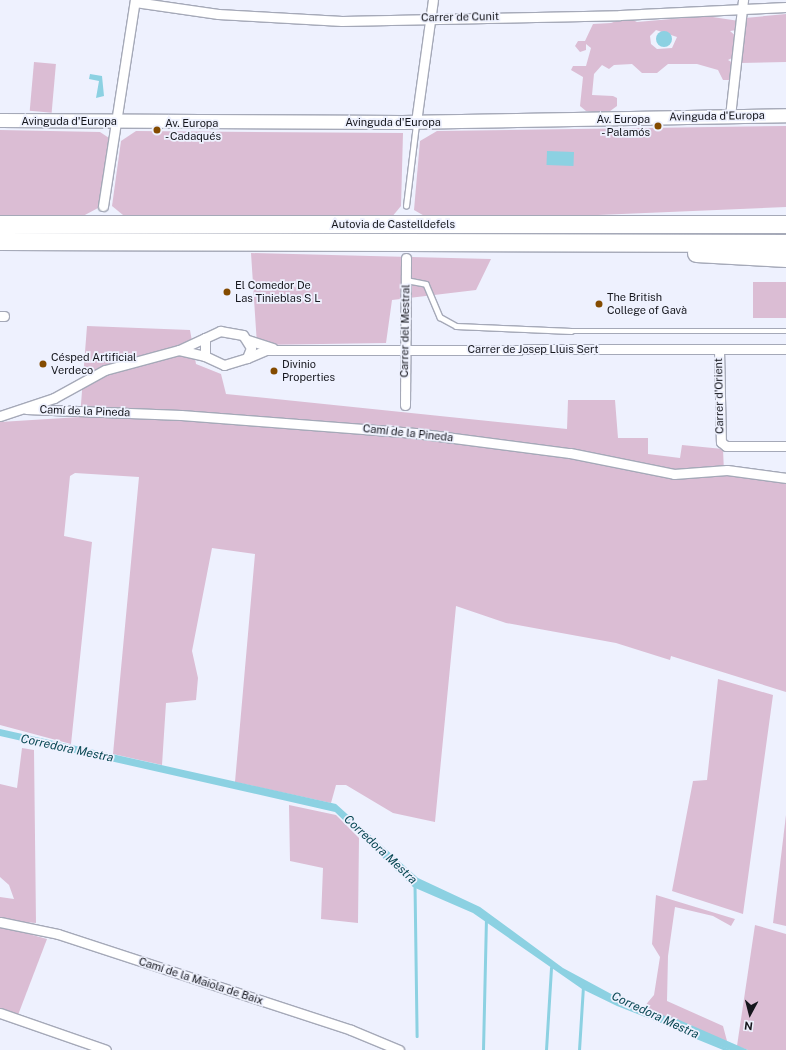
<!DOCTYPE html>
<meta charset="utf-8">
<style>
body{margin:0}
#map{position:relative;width:786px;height:1050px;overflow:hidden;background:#eef1fe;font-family:"Public Sans",sans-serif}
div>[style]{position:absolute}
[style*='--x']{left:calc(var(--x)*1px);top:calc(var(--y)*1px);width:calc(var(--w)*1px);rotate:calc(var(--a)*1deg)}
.green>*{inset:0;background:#dbbdd4;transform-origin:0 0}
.water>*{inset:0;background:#8cd1e2;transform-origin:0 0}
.round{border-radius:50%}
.stream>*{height:2.5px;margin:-1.25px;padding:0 1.25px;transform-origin:1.25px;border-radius:1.25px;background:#8cd1e2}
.roads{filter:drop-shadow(1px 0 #a5a9b8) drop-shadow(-1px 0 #a5a9b8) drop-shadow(0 1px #a5a9b8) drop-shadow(0 -1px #a5a9b8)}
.lane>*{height:4.5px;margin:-2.25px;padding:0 2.25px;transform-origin:2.25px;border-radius:2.25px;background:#fff}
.street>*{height:9px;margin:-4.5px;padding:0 4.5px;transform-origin:4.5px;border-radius:4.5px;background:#fff}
.secondary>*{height:13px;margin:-6.5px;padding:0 6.5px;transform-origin:6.5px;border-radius:6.5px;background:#fff}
.highway>*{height:17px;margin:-8.5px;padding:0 8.5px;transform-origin:8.5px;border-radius:8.5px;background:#fff}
.dots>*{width:11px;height:11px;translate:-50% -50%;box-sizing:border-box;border:2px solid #eef1fe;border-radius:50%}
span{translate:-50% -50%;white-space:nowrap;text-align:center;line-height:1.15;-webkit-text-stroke:3.5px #eef1fe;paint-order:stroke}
.street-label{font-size:11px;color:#15161c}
.poi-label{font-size:11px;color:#15161c}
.right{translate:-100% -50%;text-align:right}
.left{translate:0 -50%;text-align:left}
.water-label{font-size:12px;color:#094854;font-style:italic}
.north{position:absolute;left:730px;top:994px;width:40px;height:40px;-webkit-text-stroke:3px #eef1fe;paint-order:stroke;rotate:187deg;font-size:11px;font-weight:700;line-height:16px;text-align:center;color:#15161c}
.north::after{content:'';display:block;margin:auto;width:14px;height:18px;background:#15161c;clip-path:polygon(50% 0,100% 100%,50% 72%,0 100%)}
</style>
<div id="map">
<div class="green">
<div style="clip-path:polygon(786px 14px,786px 62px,740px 63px,745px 18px)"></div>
<div style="clip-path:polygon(evenodd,706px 16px,739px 21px,737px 30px,730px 31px,737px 37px,734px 57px,728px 60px,733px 63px,729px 80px,723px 80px,718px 70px,697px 64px,668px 64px,657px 73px,642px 73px,632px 64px,614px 65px,609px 69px,602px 65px,594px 74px,592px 95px,613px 96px,617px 98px,617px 106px,606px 114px,586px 111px,580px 106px,583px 77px,571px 70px,573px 66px,586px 66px,591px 48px,586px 44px,586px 50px,580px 52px,575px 46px,578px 41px,585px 41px,593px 24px,611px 23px,627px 17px,637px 22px,706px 16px,656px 30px,677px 37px,672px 48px,657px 49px,651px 44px,650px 36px,656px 30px)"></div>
<div style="left:34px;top:62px;width:22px;height:49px;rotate:5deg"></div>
<div style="clip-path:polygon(786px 126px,786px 207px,527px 218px,428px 218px,414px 210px,420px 141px,437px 131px)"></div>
<div style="clip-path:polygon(0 130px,100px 132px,109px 138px,98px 208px,83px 216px,0 215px)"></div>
<div style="clip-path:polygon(136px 131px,403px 133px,401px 206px,391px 218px,123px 215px,112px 206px,121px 141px)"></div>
<div style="clip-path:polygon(251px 253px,491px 259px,476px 290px,392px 300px,386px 343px,257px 345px)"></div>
<div style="left:753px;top:282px;width:33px;height:36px"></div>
<div style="clip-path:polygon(87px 326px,190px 330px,196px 364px,221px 374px,226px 394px,567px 429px,568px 400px,615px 400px,618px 438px,648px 438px,648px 454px,680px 458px,682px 445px,723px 449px,724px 472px,786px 481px,786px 692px,671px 656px,670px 660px,616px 643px,506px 623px,456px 606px,435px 822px,393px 813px,346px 785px,336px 785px,331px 803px,235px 782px,255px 554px,212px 548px,192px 651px,198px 678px,196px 700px,166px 703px,162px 765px,113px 754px,139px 477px,75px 473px,70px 476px,64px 536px,92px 542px,71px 744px,0 725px,0 422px,80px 417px)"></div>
<div style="clip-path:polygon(718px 679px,773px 695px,743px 914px,672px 891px,693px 781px,707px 780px)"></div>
<div style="clip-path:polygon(22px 748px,34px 750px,36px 923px,0 920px,0 897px,14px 899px,9px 885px,0 877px,0 784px,17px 788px)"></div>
<div style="clip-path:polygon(289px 805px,336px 815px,359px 838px,358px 923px,321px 919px,323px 868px,290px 861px)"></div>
<div style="clip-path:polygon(786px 815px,786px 926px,773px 923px)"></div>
<div style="clip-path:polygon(656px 895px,735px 919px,731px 926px,713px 916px,675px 907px,668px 956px,667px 1001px,723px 1026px,727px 1041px,708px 1038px,643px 1008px,654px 995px,660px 957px,652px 944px)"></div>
<div style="clip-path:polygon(755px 925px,786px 934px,786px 1050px,748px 1050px,737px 1046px)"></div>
<div style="clip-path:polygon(0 926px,47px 939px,18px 1015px,0 1009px)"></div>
</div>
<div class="water">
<div class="round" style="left:656px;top:31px;width:16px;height:16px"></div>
<div style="clip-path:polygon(90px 74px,102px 76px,104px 96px,96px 98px,99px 81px,89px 79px)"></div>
<div style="left:547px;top:151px;width:27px;height:14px;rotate:2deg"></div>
<div style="clip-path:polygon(0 729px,336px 804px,418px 878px,480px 907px,563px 968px,639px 1009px,677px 1019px,748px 1050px,730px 1050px,617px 1006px,582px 989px,473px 913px,413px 887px,335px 812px,0 736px)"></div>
</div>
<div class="stream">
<div style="--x:415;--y:884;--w:152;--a:89.2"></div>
<div style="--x:696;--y:1037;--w:35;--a:22"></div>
<div style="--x:483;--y:1050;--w:133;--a:-88.7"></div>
<div style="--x:546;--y:1050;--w:82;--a:-86.5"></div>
<div style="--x:579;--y:1050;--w:63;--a:-86.4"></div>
</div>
<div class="roads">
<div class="lane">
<div style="--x:406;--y:206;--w:83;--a:-83"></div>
<div style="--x:406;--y:280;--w:20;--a:11"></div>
<div style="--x:426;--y:284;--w:36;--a:67"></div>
<div style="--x:440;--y:317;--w:18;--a:29"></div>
<div style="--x:456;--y:326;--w:115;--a:2.5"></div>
<div style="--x:571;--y:331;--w:215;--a:0"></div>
</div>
<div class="street">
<div style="--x:135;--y:2;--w:84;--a:8.2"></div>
<div style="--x:218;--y:14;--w:124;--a:3.2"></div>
<div style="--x:342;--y:21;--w:278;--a:-1.2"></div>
<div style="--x:620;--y:15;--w:166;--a:-2.8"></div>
<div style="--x:730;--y:116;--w:117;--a:-83.6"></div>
<div style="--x:416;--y:122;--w:123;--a:-82.1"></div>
<div style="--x:103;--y:206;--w:208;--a:-81.2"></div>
<div style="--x:0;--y:316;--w:4;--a:0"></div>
<div style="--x:220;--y:331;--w:23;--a:10"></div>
<div style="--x:243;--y:335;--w:15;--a:58"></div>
<div style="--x:251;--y:348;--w:11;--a:112"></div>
<div style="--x:247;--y:358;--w:24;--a:163"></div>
<div style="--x:224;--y:365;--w:21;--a:-155"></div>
<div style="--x:205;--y:356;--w:18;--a:-90"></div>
<div style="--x:205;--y:338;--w:17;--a:-25"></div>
<div style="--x:248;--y:340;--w:26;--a:18"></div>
<div style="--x:719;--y:349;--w:93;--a:88.8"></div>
<div style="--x:721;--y:442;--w:6;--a:39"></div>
<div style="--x:726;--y:446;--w:60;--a:0"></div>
<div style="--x:179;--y:350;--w:27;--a:13"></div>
<div style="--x:247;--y:358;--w:21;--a:-23"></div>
<div style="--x:266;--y:350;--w:520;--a:-0.11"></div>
<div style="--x:405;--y:405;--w:147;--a:-89.6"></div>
<div style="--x:26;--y:409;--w:155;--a:2.2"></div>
<div style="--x:181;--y:415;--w:235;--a:4.4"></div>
<div style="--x:415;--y:433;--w:156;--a:7.4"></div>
<div style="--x:570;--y:453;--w:106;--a:11.4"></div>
<div style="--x:674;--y:474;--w:53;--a:-4.3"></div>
<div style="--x:727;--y:470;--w:60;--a:7.7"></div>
<div style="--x:0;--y:416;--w:57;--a:-18.4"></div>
<div style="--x:54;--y:398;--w:58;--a:-28.8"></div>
<div style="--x:105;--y:370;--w:77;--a:-15.1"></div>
<div style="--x:179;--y:350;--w:29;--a:-25"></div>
<div style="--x:0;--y:922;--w:59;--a:11.7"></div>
<div style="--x:58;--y:934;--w:308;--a:18.1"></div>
<div style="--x:351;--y:1030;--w:52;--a:22.6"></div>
<div style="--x:0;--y:1013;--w:112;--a:19.2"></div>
</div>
<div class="secondary">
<div style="--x:0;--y:120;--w:402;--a:0.3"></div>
<div style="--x:402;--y:122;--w:384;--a:-1"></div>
</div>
<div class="highway">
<div style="--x:0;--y:224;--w:786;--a:0"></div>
<div style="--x:0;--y:241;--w:786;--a:0.15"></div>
<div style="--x:696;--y:253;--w:90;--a:3.2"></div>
</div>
</div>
<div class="dots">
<div style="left:658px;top:126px;background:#844b00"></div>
<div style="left:157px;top:130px;background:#844b00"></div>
<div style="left:227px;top:292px;background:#844b00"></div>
<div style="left:599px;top:304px;background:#844b00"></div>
<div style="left:43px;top:364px;background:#844b00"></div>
<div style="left:274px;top:371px;background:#844b00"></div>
</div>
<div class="street-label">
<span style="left:460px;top:17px;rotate:-1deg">Carrer de Cunit</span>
<span style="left:717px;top:116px;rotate:-1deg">Avinguda d'Europa</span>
<span style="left:69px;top:121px">Avinguda d'Europa</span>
<span style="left:393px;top:122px">Avinguda d'Europa</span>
<span style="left:393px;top:224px">Autovia de Castelldefels</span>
<span style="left:405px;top:331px;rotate:-89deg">Carrer del Mestral</span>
<span style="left:533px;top:349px">Carrer de Josep Lluis Sert</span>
<span style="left:719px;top:396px;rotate:-91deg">Carrer d'Orient</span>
<span style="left:85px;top:411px;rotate:2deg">Camí de la Pineda</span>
<span style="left:408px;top:433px;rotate:6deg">Camí de la Pineda</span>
<span style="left:201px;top:981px;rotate:18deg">Camí de la Maiola de Baix</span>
</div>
<div class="poi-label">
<span class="right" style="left:650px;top:126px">Av. Europa<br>- Palamós</span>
<span class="left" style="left:165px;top:130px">Av. Europa<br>- Cadaqués</span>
<span class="left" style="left:235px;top:292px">El Comedor De<br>Las Tinieblas S L</span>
<span class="left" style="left:607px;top:304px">The British<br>College of Gavà</span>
<span class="left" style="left:51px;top:364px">Césped Artificial<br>Verdeco</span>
<span class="left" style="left:282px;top:371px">Divinio<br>Properties</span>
</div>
<div class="water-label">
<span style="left:67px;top:749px;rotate:12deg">Corredora Mestra</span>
<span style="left:380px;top:850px;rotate:43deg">Corredora Mestra</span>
<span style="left:655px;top:1016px;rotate:25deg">Corredora Mestra</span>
</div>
<div class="north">N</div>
</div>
